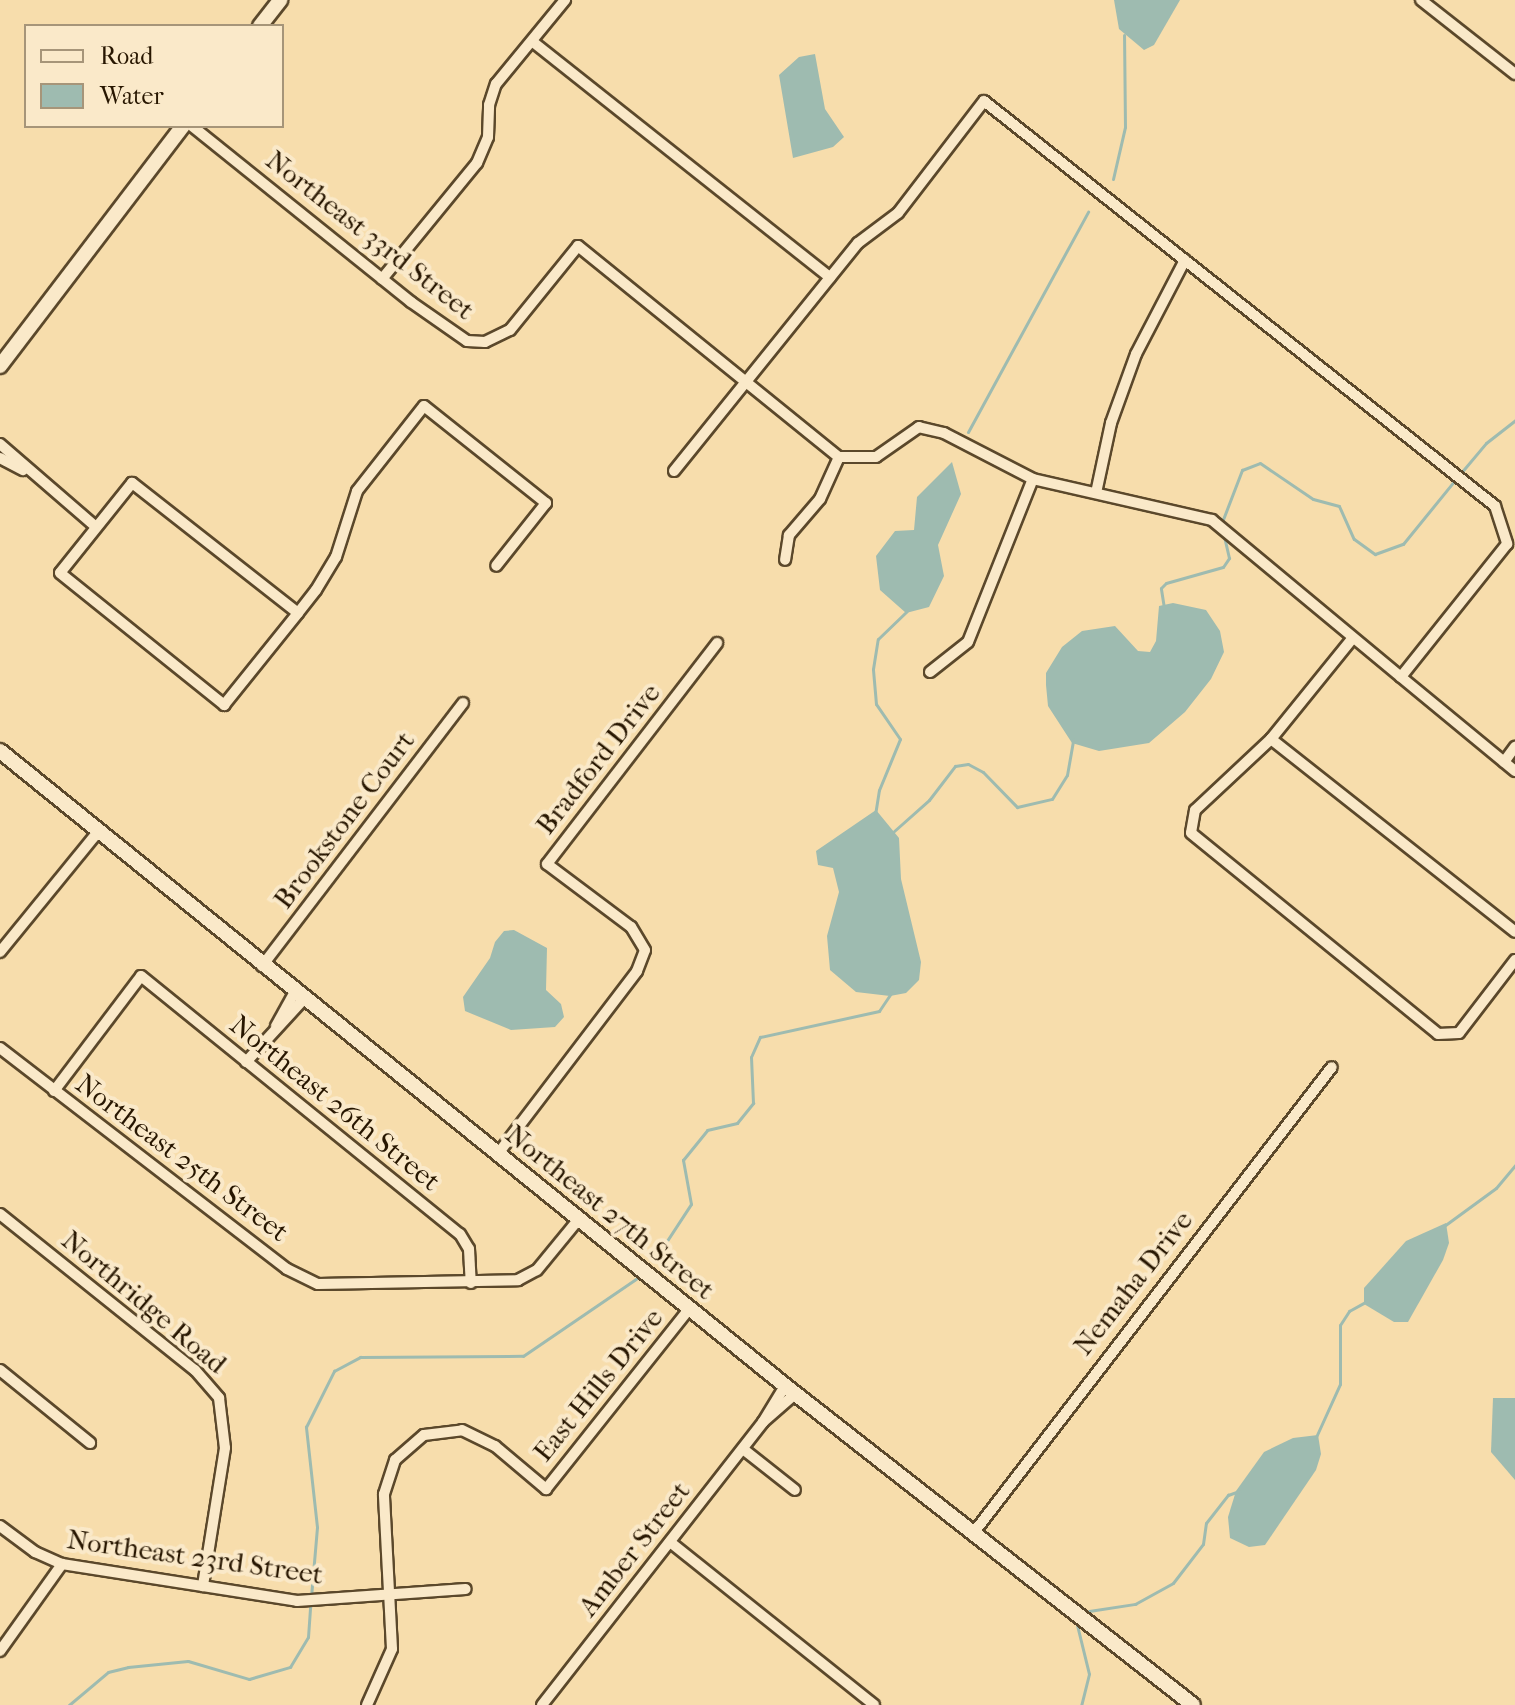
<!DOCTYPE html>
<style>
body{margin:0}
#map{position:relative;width:1515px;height:1705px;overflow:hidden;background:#f7ddac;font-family:"IM FELL French Canon",serif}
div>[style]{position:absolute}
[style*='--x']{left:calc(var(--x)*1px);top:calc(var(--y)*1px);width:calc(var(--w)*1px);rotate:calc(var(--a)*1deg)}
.water>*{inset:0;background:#9ebbb0}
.stream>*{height:3px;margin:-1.5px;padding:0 1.5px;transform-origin:1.5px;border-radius:1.5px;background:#9ebbb0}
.roads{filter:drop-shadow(2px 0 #5b482b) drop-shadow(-2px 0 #5b482b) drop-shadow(0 2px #5b482b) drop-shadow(0 -2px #5b482b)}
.street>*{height:10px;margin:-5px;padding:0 5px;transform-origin:5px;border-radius:5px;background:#fae9c9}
.secondary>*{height:14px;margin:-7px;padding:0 7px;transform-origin:7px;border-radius:7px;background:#fae9c9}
span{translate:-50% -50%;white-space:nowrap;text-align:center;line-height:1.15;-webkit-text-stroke:8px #fae9c9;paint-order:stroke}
.street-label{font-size:28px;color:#271600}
.legend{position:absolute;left:24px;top:24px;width:260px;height:104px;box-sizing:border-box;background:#fae9c9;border:2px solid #a69579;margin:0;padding:10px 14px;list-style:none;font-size:24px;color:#271600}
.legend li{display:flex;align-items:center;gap:16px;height:40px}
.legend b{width:40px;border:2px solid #a69579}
</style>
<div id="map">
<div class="water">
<div style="clip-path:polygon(1114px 0,1180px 0,1154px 45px,1144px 50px,1119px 29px)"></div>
<div style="clip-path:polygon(815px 54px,825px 109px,844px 137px,833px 147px,793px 158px,779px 75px,799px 57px)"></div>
<div style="clip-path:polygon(952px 462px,961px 494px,938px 545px,944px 576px,929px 607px,906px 613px,880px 590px,876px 556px,895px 531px,914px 530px,917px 497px)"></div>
<div style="clip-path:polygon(1173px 603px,1206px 610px,1220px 631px,1224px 652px,1211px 679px,1185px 712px,1149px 743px,1099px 751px,1072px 743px,1048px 706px,1046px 685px,1046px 673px,1062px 647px,1082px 631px,1115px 626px,1138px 651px,1150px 652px,1156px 641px,1159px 606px)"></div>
<div style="clip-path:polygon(876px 810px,899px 838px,901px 879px,921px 962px,919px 980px,906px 993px,890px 996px,856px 992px,830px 970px,827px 936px,839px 892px,833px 868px,818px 865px,816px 851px)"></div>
<div style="clip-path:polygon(514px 930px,547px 948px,546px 990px,561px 1004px,564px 1017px,555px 1027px,511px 1030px,465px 1011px,463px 997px,490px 958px,495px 942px,504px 931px)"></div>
<div style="clip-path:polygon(1446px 1223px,1449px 1243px,1443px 1260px,1408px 1322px,1394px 1322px,1364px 1304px,1364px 1288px,1406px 1241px)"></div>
<div style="clip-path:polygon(1493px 1398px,1515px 1398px,1515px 1480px,1491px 1452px)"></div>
<div style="clip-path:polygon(1318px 1435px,1321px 1454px,1316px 1470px,1265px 1545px,1249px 1547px,1230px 1538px,1228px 1517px,1236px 1491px,1264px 1452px,1293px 1438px)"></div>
</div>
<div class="stream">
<div style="--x:1113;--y:179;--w:53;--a:-77"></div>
<div style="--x:1125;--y:127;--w:92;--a:-90.6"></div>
<div style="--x:968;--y:432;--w:251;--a:-61.4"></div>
<div style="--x:1460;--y:474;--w:40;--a:-50"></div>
<div style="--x:1486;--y:443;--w:37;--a:-38"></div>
<div style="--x:1222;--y:522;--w:56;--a:-69"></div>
<div style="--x:1242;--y:470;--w:19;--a:-21"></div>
<div style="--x:1260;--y:463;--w:64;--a:34.2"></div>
<div style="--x:1313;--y:499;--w:27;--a:15"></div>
<div style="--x:1339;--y:506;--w:36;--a:66"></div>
<div style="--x:1354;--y:539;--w:26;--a:36"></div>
<div style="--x:1375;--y:554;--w:30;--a:-20"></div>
<div style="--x:1403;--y:544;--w:82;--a:-50.9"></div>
<div style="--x:1164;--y:608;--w:20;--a:-99"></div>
<div style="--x:1161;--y:588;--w:7;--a:-45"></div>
<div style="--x:1166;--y:583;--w:59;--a:-15.7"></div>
<div style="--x:1223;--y:567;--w:11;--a:-56"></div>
<div style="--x:1229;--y:558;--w:26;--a:-103"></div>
<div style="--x:875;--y:815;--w:25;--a:-81"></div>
<div style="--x:879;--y:790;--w:55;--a:-67.6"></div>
<div style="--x:900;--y:739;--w:42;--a:-124.4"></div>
<div style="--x:876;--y:704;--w:35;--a:-95"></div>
<div style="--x:873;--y:669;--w:30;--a:-81"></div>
<div style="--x:878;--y:639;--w:40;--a:-44"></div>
<div style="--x:893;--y:832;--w:48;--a:-41.6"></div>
<div style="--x:929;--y:800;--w:43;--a:-52.6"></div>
<div style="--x:955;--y:766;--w:13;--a:-9"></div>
<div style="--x:968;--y:764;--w:17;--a:28"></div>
<div style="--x:983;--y:772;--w:49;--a:45.8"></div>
<div style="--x:1017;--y:807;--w:36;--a:-13"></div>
<div style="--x:1052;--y:799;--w:28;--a:-58"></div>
<div style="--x:1067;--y:775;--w:36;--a:-80"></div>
<div style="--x:1444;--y:1226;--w:64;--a:-36.2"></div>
<div style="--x:1496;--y:1188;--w:30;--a:-50"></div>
<div style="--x:657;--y:1256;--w:62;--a:-56.8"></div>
<div style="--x:691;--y:1204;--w:45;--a:-100.3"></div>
<div style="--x:683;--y:1160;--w:38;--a:-51"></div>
<div style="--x:707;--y:1130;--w:31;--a:-13"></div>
<div style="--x:737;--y:1123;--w:26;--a:-51"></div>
<div style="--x:753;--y:1103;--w:46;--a:-92.5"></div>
<div style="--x:751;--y:1057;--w:22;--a:-66"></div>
<div style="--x:760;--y:1037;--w:122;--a:-12.3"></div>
<div style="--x:879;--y:1011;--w:22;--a:-56"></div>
<div style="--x:1316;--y:1437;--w:58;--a:-65.6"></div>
<div style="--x:1340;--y:1384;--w:59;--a:-90"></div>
<div style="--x:1340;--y:1325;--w:17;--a:-57"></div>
<div style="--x:1349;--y:1311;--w:21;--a:-29"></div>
<div style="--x:311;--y:1597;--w:70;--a:-85.1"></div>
<div style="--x:317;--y:1527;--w:101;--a:-96.3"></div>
<div style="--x:306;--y:1427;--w:63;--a:-63.4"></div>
<div style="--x:334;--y:1371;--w:30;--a:-28"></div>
<div style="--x:360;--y:1357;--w:163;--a:-0.4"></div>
<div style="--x:523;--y:1356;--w:137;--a:-34.3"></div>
<div style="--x:1089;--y:1611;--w:47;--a:-8.7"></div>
<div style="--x:1135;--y:1604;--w:43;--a:-28.9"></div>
<div style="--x:1173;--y:1583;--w:49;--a:-52.4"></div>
<div style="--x:1203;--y:1544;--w:21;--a:-82"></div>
<div style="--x:1206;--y:1523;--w:36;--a:-52"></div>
<div style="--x:1228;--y:1495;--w:12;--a:-20"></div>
<div style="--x:1077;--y:1625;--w:50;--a:76.2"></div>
<div style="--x:1089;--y:1674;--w:32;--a:104"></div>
<div style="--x:69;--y:1705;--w:51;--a:-40.2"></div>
<div style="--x:108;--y:1672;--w:21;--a:-14"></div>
<div style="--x:128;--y:1667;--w:60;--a:-5.7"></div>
<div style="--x:188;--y:1661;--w:64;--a:16.4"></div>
<div style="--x:249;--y:1679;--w:43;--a:-16.3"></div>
<div style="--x:290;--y:1667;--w:35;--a:-59"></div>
<div style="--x:308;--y:1637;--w:32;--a:-86"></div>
</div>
<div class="roads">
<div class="street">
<div style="--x:1421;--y:0;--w:120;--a:38.2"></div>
<div style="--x:533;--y:42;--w:379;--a:38.4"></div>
<div style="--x:192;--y:126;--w:281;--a:38.8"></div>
<div style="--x:411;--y:302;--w:68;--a:34.9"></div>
<div style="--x:467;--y:341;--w:18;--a:3"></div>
<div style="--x:485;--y:342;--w:28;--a:-26"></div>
<div style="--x:510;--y:330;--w:108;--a:-51"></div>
<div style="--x:578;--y:246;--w:336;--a:39"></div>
<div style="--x:839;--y:457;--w:46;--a:114.3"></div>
<div style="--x:820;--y:499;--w:48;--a:130.7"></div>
<div style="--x:789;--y:535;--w:25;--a:99"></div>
<div style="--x:382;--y:279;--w:150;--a:-50.7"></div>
<div style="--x:477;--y:163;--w:28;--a:-67"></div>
<div style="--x:488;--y:137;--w:32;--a:-88"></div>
<div style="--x:489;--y:105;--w:22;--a:-72"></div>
<div style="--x:496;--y:84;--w:109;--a:-50.6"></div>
<div style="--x:0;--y:444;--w:125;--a:40.8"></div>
<div style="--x:0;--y:458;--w:26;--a:28"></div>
<div style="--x:674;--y:471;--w:293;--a:-51.1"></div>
<div style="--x:858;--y:243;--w:50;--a:-36.9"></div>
<div style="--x:898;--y:213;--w:141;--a:-52.5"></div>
<div style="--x:984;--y:101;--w:652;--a:38.4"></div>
<div style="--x:1495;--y:506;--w:40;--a:72"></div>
<div style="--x:1507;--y:544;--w:170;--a:128.6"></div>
<div style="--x:1401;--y:677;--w:246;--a:-140.3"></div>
<div style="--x:1212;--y:520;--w:184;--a:-167.1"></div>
<div style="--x:1033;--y:479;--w:100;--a:-152.7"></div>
<div style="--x:944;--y:433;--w:26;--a:-167"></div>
<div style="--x:919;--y:427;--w:52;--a:145.1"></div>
<div style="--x:876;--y:457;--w:37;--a:180"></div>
<div style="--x:1096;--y:493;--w:72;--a:-77.9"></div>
<div style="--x:1111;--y:423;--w:73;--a:-70.1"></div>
<div style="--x:1136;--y:354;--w:106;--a:-62.5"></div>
<div style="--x:298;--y:613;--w:211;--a:-141.9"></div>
<div style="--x:132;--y:483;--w:115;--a:128.7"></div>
<div style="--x:60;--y:573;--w:211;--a:38.8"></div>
<div style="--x:224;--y:705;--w:118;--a:-51.2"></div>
<div style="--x:298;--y:613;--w:29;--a:-52"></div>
<div style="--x:316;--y:590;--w:39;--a:-59"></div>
<div style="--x:336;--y:557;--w:69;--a:-72.3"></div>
<div style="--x:357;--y:491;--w:108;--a:-51.8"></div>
<div style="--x:424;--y:406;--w:156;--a:38.5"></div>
<div style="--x:546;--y:503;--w:80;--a:128.4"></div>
<div style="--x:1352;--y:639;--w:129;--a:129"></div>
<div style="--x:1271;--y:739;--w:104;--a:136.9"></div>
<div style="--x:1195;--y:810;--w:23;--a:100"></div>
<div style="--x:1191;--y:833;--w:318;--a:39.1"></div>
<div style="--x:1438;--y:1034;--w:21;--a:-3"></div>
<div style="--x:1459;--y:1033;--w:92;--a:-52.5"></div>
<div style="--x:930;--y:672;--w:48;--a:-38.3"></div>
<div style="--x:968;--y:642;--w:175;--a:-68.3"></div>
<div style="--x:1401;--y:677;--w:148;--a:39.5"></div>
<div style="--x:1271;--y:739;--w:311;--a:38.3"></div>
<div style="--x:1504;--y:762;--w:19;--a:-54"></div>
<div style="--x:0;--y:952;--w:155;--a:-50.8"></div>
<div style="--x:262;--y:966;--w:331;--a:-52.6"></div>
<div style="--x:276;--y:1026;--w:39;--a:-61"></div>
<div style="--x:0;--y:1048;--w:362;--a:37.6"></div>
<div style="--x:287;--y:1269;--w:34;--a:26"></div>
<div style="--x:318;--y:1284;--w:200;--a:-1.1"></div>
<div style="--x:518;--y:1280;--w:21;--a:-28"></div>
<div style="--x:537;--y:1270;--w:65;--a:-50.6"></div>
<div style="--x:246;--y:1062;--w:86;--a:-47.4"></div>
<div style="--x:54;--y:1091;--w:144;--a:-52.9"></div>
<div style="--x:141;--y:976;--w:410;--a:39"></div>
<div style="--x:460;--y:1234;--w:17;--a:59"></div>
<div style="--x:469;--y:1249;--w:34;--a:87"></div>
<div style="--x:497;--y:1155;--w:231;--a:-52.7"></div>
<div style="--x:637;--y:971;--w:22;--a:-69"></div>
<div style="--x:645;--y:950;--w:27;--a:-121"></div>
<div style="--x:631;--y:927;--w:105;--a:-143.1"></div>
<div style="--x:547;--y:864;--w:279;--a:-52.4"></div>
<div style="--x:0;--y:1214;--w:250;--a:38.7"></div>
<div style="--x:195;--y:1370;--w:37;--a:49"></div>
<div style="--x:219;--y:1398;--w:50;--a:83.2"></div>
<div style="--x:225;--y:1448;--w:140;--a:99.1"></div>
<div style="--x:0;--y:1370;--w:116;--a:39"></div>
<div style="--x:763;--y:1422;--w:43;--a:-41.2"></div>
<div style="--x:743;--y:1449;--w:66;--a:38.3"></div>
<div style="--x:0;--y:1526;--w:44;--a:36.6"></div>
<div style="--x:35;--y:1552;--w:30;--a:24"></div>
<div style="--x:62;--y:1564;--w:238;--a:8.9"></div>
<div style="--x:297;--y:1601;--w:169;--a:-4.1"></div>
<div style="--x:975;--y:1531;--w:585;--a:-52.43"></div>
<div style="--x:670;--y:1542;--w:261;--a:38.6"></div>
<div style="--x:0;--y:1651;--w:107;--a:-54.5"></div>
<div style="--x:367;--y:1705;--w:61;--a:-65.9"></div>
<div style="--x:392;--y:1649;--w:155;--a:-93"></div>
<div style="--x:384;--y:1494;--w:36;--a:-72"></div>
<div style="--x:395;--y:1460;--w:38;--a:-41"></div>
<div style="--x:424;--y:1435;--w:38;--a:-7"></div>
<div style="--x:462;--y:1430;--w:37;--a:26"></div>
<div style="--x:495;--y:1446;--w:67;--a:40.1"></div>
<div style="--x:546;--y:1489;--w:231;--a:-51.5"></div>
<div style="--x:542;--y:1705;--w:359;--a:-52"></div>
<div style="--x:763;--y:1422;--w:42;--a:-58.6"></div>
</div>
<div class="secondary">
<div style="--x:260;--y:26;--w:33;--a:-52"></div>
<div style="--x:0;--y:366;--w:302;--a:-52.7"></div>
<div style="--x:0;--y:751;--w:1013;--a:38.95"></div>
<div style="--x:788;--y:1388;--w:514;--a:38.05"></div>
</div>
</div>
<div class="street-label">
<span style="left:370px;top:235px;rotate:38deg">Northeast 33rd Street</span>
<span style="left:598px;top:759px;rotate:-52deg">Bradford Drive</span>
<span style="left:344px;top:820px;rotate:-53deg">Brookstone Court</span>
<span style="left:335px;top:1103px;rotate:39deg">Northeast 26th Street</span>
<span style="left:182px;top:1158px;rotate:37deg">Northeast 25th Street</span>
<span style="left:610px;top:1212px;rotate:39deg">Northeast 27th Street</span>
<span style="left:1133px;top:1283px;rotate:-52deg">Nemaha Drive</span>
<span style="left:144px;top:1302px;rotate:40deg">Northridge Road</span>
<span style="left:598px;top:1385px;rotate:-51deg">East Hills Drive</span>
<span style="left:634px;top:1549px;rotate:-52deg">Amber Street</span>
<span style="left:195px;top:1557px;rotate:8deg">Northeast 23rd Street</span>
</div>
<ul class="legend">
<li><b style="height:10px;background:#fae9c9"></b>Road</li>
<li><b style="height:22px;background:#9ebbb0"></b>Water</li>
</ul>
</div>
